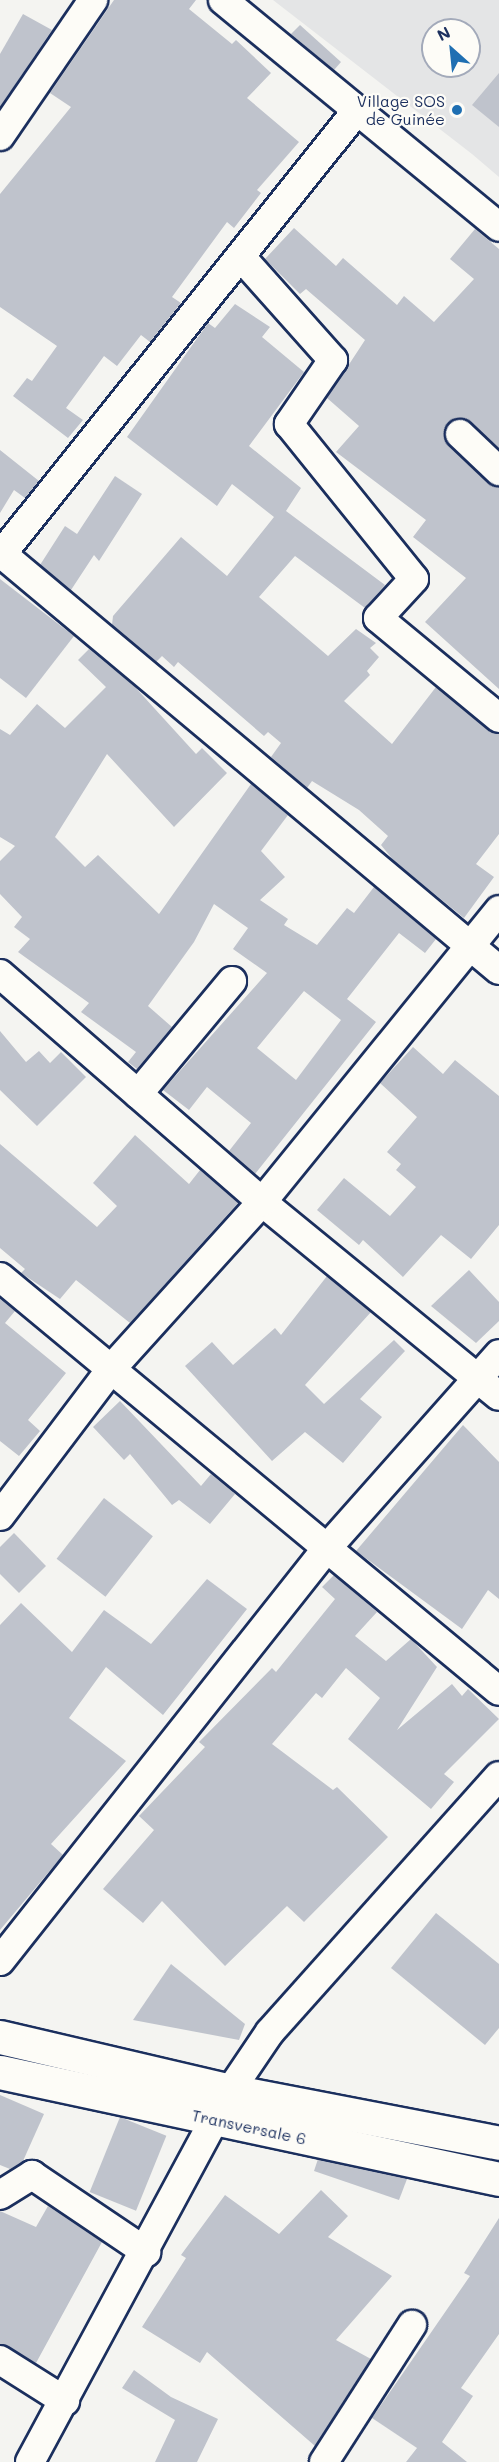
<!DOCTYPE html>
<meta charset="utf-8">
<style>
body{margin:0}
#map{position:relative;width:499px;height:2462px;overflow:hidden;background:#f4f4f1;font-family:Mali,sans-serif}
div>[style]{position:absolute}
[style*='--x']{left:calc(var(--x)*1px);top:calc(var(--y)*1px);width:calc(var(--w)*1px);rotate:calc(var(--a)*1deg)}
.built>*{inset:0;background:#e4e5e6}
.building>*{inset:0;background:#bfc3cc;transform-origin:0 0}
.roads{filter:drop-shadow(2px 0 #1b2f5e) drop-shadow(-2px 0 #1b2f5e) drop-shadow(0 2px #1b2f5e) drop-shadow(0 -2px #1b2f5e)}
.minor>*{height:28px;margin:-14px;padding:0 14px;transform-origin:14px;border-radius:14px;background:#fdfcf7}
.major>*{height:33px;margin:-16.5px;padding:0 16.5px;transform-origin:16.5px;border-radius:16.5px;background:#fdfcf7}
.dots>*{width:16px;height:16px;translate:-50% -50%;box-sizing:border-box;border:3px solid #fdfcf7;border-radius:50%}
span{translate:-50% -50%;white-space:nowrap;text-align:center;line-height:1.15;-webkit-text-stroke:4.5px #fdfcf7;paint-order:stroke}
.poi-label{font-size:16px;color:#1b2f5e}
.right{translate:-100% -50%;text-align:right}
.street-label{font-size:16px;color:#1b2f5e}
.north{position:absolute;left:421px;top:18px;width:60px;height:60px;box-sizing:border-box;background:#fdfcf7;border:2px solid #a3aaba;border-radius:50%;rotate:333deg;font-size:16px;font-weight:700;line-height:24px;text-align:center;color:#1b2f5e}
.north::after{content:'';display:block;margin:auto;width:21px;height:27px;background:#1f6fb2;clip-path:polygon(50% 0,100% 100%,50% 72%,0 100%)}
</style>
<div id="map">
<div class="built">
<div style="clip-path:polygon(evenodd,273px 0,499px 0,499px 177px,472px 154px,273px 0,433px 30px,469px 30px,469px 66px,433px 66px,433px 30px)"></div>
</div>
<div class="building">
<div style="clip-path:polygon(114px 0,196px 0,189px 9px,232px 44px,236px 40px,271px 73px,247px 98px,299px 142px,257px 190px,261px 193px,234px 228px,227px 222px,172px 297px,181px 303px,150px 342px,141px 335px,117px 366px,104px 356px,66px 408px,83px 420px,68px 438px,13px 396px,27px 378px,32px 381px,57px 346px,0 307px,0 194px,71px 107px,50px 93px)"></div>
<div style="clip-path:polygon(23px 14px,52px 30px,0 107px,0 54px)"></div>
<div style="clip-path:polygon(300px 25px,341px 62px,334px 70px,291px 34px)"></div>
<div style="clip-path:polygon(499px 73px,499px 127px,472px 105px)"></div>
<div style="clip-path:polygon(294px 228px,336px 266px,343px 258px,397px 305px,404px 296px,434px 322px,474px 279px,450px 259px,475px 229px,499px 249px,499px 448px,464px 418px,455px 418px,444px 431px,449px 446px,499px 487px,499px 689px,425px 622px,466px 578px,413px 537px,426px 520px,336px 452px,359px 426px,327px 398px,365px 340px,306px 289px,300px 294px,265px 259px)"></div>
<div style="clip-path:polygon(235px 304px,270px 327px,262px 337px,304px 372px,249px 446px,301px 488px,286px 511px,385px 585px,365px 608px,295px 556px,259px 597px,328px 656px,356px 629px,376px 643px,370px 648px,379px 657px,367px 671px,370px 675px,344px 701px,392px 744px,436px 687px,499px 734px,499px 834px,476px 864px,494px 877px,464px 918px,394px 861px,381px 845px,388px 836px,359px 810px,312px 781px,307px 788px,271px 757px,281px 743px,268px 732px,264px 736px,178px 662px,174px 667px,162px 656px,156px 662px,112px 625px,113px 616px,181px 537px,227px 576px,274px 517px,232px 484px,217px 506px,127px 437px,208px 323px,215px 328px)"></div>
<div style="clip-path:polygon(0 450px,39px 481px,25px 498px,14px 490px,0 513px)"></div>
<div style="clip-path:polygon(115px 476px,142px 494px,99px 561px,94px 555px,71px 590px,40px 565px,65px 526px,77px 534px)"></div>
<div style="clip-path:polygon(0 579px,74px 636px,26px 698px,0 678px)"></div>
<div style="clip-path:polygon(evenodd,89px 649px,134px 686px,196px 754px,202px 748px,227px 773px,174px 827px,107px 754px,55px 837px,85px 867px,98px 855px,159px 914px,251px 784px,288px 815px,261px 851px,285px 877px,260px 900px,288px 919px,284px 925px,317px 945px,347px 908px,354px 913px,374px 887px,436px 939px,425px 953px,399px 933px,347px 999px,376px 1022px,255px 1174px,229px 1151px,251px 1123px,207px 1087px,189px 1110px,163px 1090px,267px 973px,233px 949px,248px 928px,214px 904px,194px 942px,148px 1006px,172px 1027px,137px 1069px,128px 1062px,136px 1052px,81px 1012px,89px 1003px,18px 952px,30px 939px,14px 927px,22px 917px,0 894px,0 861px,15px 846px,0 837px,0 729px,10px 735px,37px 704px,65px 728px,106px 687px,78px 660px,89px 649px,304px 991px,341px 1020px,296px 1080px,257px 1048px,304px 991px)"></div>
<div style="clip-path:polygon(0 1031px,26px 1062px,39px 1051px,50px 1063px,61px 1052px,86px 1077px,37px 1126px,0 1090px)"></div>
<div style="clip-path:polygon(413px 1047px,443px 1074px,455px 1060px,499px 1096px,499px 1225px,471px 1259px,441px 1235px,403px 1277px,363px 1240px,359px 1245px,317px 1210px,344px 1178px,390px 1216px,416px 1187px,396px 1170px,401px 1164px,387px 1152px,417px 1117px,380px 1083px)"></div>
<div style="clip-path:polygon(135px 1135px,189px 1184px,200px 1170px,238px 1203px,130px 1323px,76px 1280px,60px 1299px,21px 1273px,25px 1269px,0 1248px,0 1144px,97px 1227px,117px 1206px,93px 1183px)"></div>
<div style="clip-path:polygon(469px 1270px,499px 1302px,499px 1321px,476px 1343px,431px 1306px)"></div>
<div style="clip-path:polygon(327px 1276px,371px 1312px,305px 1385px,324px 1404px,394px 1340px,405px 1351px,360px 1399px,382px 1417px,343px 1463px,305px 1432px,272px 1461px,185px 1366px,212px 1342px,233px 1365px,275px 1328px,281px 1335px)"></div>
<div style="clip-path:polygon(0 1299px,15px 1311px,5px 1323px,66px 1373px,28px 1420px,40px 1431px,19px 1456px,0 1441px)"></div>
<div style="clip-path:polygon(120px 1401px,201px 1486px,211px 1474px,235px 1494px,210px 1524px,179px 1500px,172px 1505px,130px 1454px,124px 1460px,93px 1427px)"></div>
<div style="clip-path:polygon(463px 1425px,499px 1462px,499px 1599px,488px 1590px,462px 1629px,356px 1551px)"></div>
<div style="left:104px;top:1498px;width:62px;height:77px;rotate:38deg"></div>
<div style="clip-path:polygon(14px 1533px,46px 1566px,19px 1593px,0 1574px,0 1547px)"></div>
<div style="clip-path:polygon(334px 1575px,377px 1612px,355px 1636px,386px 1661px,411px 1639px,437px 1667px,397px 1730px,452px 1684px,462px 1696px,468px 1689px,499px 1719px,444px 1774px,454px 1782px,431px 1809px,348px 1739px,380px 1698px,346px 1668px,322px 1698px,316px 1693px,272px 1744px,333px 1790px,337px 1787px,388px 1837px,304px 1922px,287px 1906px,225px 1966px,162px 1901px,143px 1923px,103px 1889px,154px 1830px,139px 1816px,205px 1747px,199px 1742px,272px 1668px,276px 1672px,335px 1599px,322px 1587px)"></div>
<div style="clip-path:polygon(207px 1579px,247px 1609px,163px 1715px,106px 1667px,69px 1718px,126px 1761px,51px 1844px,63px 1855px,0 1930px,0 1625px,21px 1603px,72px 1652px,104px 1610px,151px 1644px)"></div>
<div style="clip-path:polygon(436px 1913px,499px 1964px,499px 2028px,485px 2045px,391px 1968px)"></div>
<div style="clip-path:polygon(171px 1964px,245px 2024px,239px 2040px,133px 2020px)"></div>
<div style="clip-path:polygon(0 2095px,44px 2114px,23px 2161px,10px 2169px,0 2165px)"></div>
<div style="left:120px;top:2117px;width:50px;height:81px;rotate:22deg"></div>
<div style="clip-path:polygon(318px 2159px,407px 2179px,399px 2200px,314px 2171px)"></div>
<div style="clip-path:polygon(321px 2190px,348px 2216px,328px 2237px,392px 2276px,336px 2340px,371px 2359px,315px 2446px,207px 2352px,200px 2363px,142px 2327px,186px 2258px,181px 2255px,225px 2195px,279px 2234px)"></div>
<div style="clip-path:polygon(48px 2206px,102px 2242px,36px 2363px,0 2344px,0 2211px,36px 2227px)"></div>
<div style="clip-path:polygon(499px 2218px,499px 2334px,461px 2388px,473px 2396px,442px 2442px,467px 2462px,406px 2462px,417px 2448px,372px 2418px,470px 2276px,464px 2273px)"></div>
<div style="clip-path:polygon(134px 2370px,171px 2397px,218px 2419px,197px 2462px,155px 2462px,175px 2420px,122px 2388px)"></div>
</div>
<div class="roads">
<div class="minor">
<div style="--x:223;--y:0;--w:357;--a:39.4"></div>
<div style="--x:0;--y:136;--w:165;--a:-55.6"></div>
<div style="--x:242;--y:258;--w:137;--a:48.3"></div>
<div style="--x:333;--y:360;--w:78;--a:124.5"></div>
<div style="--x:289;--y:424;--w:199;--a:51.1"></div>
<div style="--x:414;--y:579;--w:53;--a:132.7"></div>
<div style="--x:378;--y:618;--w:157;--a:39.6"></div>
<div style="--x:460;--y:434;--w:54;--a:43.5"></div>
<div style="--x:2;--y:554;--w:648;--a:39.93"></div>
<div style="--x:0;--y:556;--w:568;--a:-51.29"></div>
<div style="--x:0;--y:974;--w:347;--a:41"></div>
<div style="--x:262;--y:1202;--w:306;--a:39.3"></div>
<div style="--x:138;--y:1094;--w:147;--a:-50.2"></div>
<div style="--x:0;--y:1277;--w:648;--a:39.68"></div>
<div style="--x:0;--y:1516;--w:184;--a:-52.9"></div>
<div style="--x:111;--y:1369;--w:225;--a:-47.9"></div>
<div style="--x:262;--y:1202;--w:376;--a:-50.9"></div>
<div style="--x:0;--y:1961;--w:527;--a:-51.63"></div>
<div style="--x:327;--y:1548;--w:259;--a:-48.4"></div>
<div style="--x:0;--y:2195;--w:38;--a:-32"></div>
<div style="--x:32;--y:2175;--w:138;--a:34"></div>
<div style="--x:0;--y:2360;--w:77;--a:32.2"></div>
<div style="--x:30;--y:2462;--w:421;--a:-61.7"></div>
<div style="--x:230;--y:2091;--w:71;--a:-55.9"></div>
<div style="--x:270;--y:2032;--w:343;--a:-48.2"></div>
<div style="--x:324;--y:2462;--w:163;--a:-57.3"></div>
</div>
<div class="major">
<div style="--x:0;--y:2037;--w:236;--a:13.2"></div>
<div style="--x:230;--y:2091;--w:274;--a:10.9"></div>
<div style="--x:0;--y:2072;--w:510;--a:12.1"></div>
</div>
</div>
<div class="dots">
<div style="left:457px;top:110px;background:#1f6fb2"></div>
</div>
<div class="poi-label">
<span class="right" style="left:445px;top:110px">Village SOS<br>de Guinée</span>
</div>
<div class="street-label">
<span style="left:249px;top:2127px;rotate:12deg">Transversale 6</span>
</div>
<div class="north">N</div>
</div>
